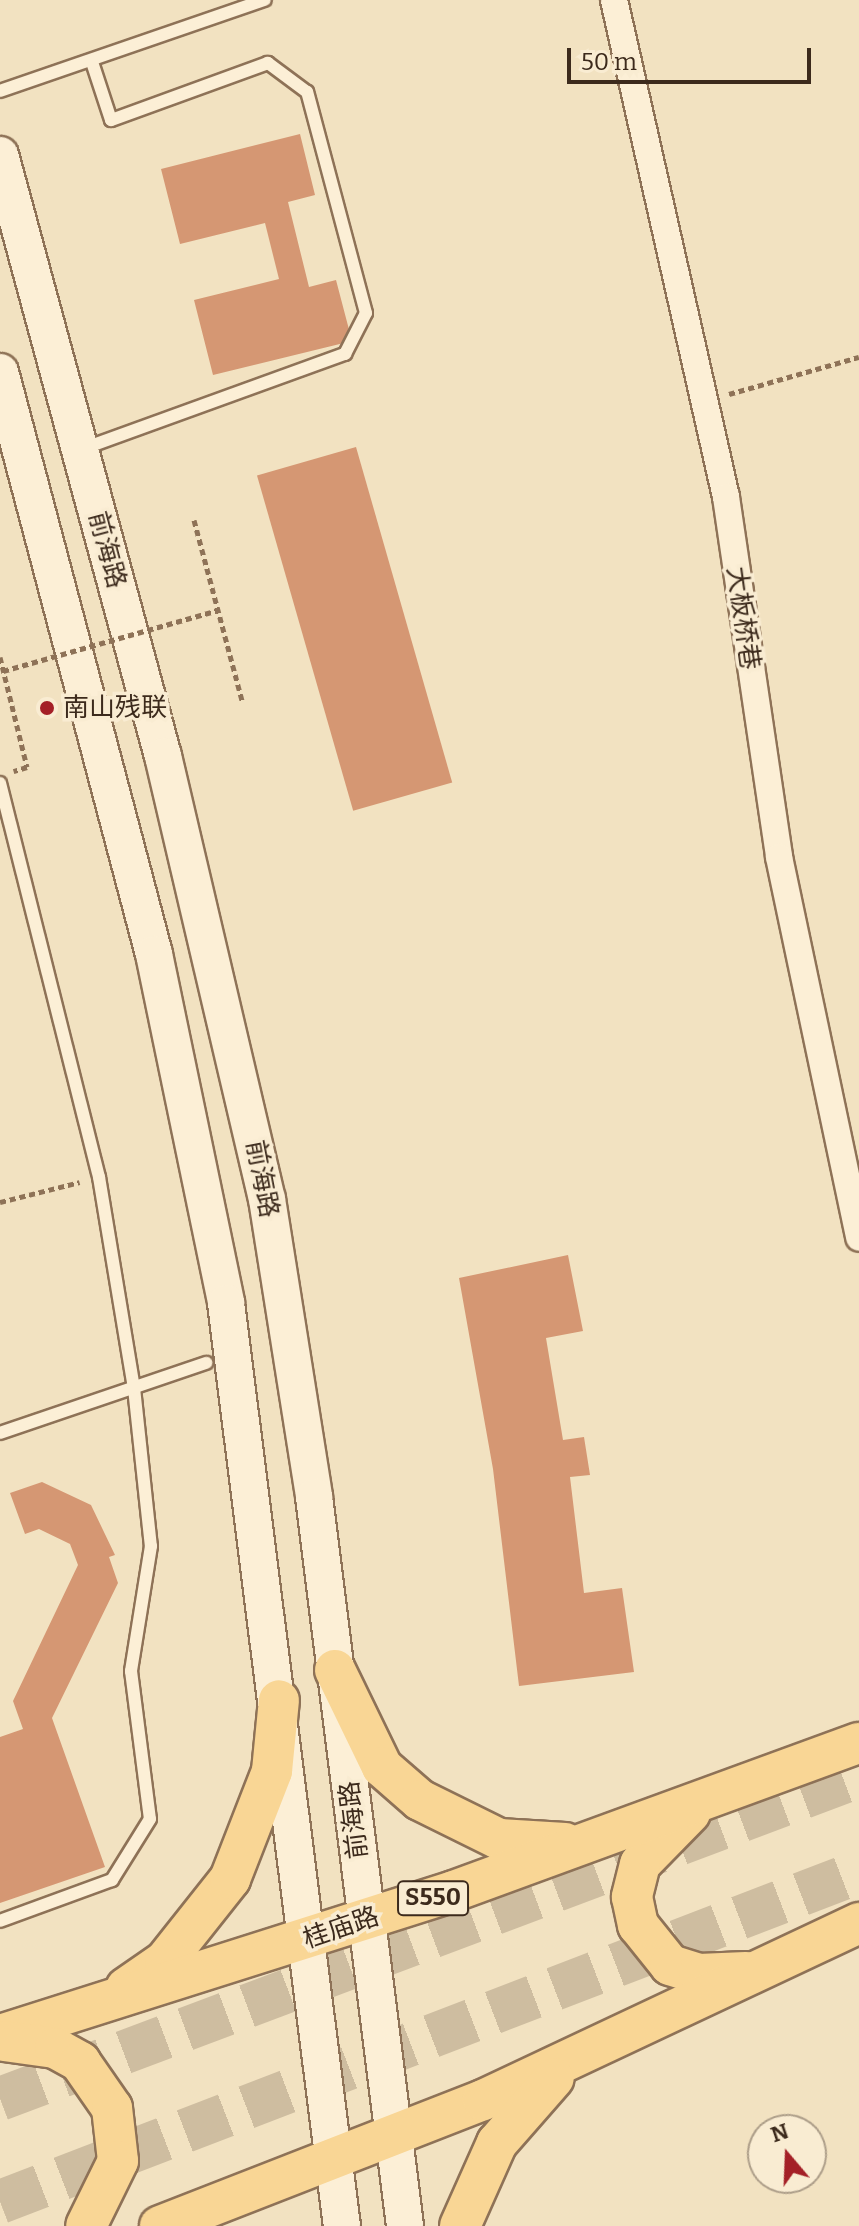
<!DOCTYPE html>
<meta charset="utf-8">
<style>
body{margin:0}
#map{position:relative;width:859px;height:2226px;overflow:hidden;background:#f2e2c1;font-family:Bitter,"Noto Sans SC",serif}
div>[style]{position:absolute}
[style*='--x']{left:calc(var(--x)*1px);top:calc(var(--y)*1px);width:calc(var(--w)*1px);rotate:calc(var(--a)*1deg)}
.building>*{inset:0;background:#d59773;transform-origin:0 0}
.highway-tunnel>*{height:44px;margin-top:-22px;transform-origin:0;background:repeating-linear-gradient(90deg,#cebda0 0 44px,transparent 0 66px)}
.path>*{height:5px;margin-top:-2.5px;transform-origin:0;background:repeating-linear-gradient(90deg,#8e7257 0 6px,transparent 0 10px)}
.roads{filter:drop-shadow(2px 0 #8e7257) drop-shadow(-2px 0 #8e7257) drop-shadow(0 2px #8e7257) drop-shadow(0 -2px #8e7257)}
.lane>*{height:12px;margin:-6px;padding:0 6px;transform-origin:6px;border-radius:6px;background:#fcefd6}
.street>*{height:26px;margin:-13px;padding:0 13px;transform-origin:13px;border-radius:13px;background:#fcefd6}
.secondary>*{height:36px;margin:-18px;padding:0 18px;transform-origin:18px;border-radius:18px;background:#fcefd6}
.primary>*{height:40px;margin:-20px;padding:0 20px;transform-origin:20px;border-radius:20px;background:#f9d695}
.path-bridge>*{height:5px;margin-top:-2.5px;transform-origin:0;background:repeating-linear-gradient(90deg,#8e7257 0 6px,transparent 0 10px)}
.dots>*{width:22px;height:22px;translate:-50% -50%;box-sizing:border-box;border:4px solid #f9ecd2;border-radius:50%}
span{translate:-50% -50%;white-space:nowrap;text-align:center;line-height:1.15;-webkit-text-stroke:7px #f9ecd2;paint-order:stroke}
.shield-label span{padding:2px 6px;background:#f9ecd2;border:2px solid;border-radius:6px;-webkit-text-stroke-width:0}
.shield-label{font-size:24px;color:#3c2a1c;font-weight:700}
.street-label{font-size:26px;color:#3c2a1c}
.poi-label{font-size:26px;color:#3c2a1c}
.left{translate:0 -50%;text-align:left}
.north{position:absolute;left:747px;top:2114px;width:80px;height:80px;box-sizing:border-box;background:#f9ecd2;border:2px solid #ad9e89;border-radius:50%;rotate:341deg;font-size:22px;font-weight:700;line-height:32px;text-align:center;color:#3c2a1c}
.north::after{content:'';display:block;margin:auto;width:28px;height:36px;background:#a42027;clip-path:polygon(50% 0,100% 100%,50% 72%,0 100%)}
.scale{position:absolute;left:567px;top:48px;width:244px;height:36px;box-sizing:border-box;border:4px solid #3c2a1c;border-top:0;padding-left:10px;font-size:24px;line-height:28px;white-space:nowrap;color:#3c2a1c;-webkit-text-stroke:6px #f9ecd2;paint-order:stroke}
</style>
<div id="map">
<div class="building">
<div style="clip-path:polygon(300px 134px,315px 195px,288px 202px,309px 287px,336px 280px,352px 341px,213px 375px,194px 300px,279px 279px,265px 223px,180px 244px,161px 169px)"></div>
<div style="left:356px;top:447px;width:349px;height:103px;rotate:74deg"></div>
<div style="clip-path:polygon(568px 1255px,583px 1331px,546px 1338px,563px 1440px,584px 1437px,590px 1475px,570px 1477px,584px 1593px,622px 1588px,634px 1672px,519px 1686px,493px 1469px,459px 1278px)"></div>
<div style="clip-path:polygon(42px 1482px,91px 1505px,115px 1555px,109px 1557px,118px 1583px,52px 1718px,105px 1867px,0 1903px,0 1737px,23px 1729px,13px 1701px,78px 1565px,70px 1544px,39px 1529px,25px 1534px,10px 1493px)"></div>
</div>
<div class="highway-tunnel">
<div style="--x:0;--y:2099;--w:918;--a:-20.61"></div>
<div style="--x:0;--y:2202;--w:920;--a:-21.02"></div>
</div>
<div class="path">
<div style="--x:729;--y:394;--w:135;--a:-15.9"></div>
<div style="--x:194;--y:520;--w:187;--a:75.1"></div>
<div style="--x:0;--y:657;--w:113;--a:76.2"></div>
<div style="--x:27;--y:767;--w:14;--a:163"></div>
<div style="--x:0;--y:1202;--w:82;--a:-14"></div>
</div>
<div class="roads">
<div class="lane">
<div style="--x:0;--y:91;--w:280;--a:-19"></div>
<div style="--x:82;--y:449;--w:280;--a:-19.9"></div>
<div style="--x:345;--y:354;--w:46;--a:-62.9"></div>
<div style="--x:366;--y:313;--w:229;--a:-104.9"></div>
<div style="--x:307;--y:92;--w:49;--a:-143.4"></div>
<div style="--x:268;--y:63;--w:167;--a:160"></div>
<div style="--x:111;--y:120;--w:61;--a:-108.1"></div>
<div style="--x:0;--y:783;--w:406;--a:75.9"></div>
<div style="--x:99;--y:1177;--w:214;--a:80.6"></div>
<div style="--x:134;--y:1388;--w:159;--a:83.9"></div>
<div style="--x:151;--y:1546;--w:127;--a:99.1"></div>
<div style="--x:131;--y:1671;--w:149;--a:82.7"></div>
<div style="--x:150;--y:1819;--w:72;--a:121.9"></div>
<div style="--x:112;--y:1880;--w:119;--a:159.9"></div>
<div style="--x:0;--y:1433;--w:218;--a:-18.8"></div>
</div>
<div class="street">
<div style="--x:614;--y:0;--w:509;--a:77.3"></div>
<div style="--x:726;--y:497;--w:364;--a:81.6"></div>
<div style="--x:779;--y:857;--w:389;--a:78.1"></div>
</div>
<div class="secondary">
<div style="--x:0;--y:155;--w:623;--a:74.83"></div>
<div style="--x:163;--y:756;--w:455;--a:76.8"></div>
<div style="--x:267;--y:1199;--w:302;--a:81"></div>
<div style="--x:314;--y:1497;--w:735;--a:82.88"></div>
<div style="--x:0;--y:372;--w:602;--a:75.18"></div>
<div style="--x:154;--y:954;--w:356;--a:78.3"></div>
<div style="--x:226;--y:1303;--w:930;--a:82.84"></div>
</div>
<div class="primary">
<div style="--x:335;--y:1670;--w:108;--a:64.1"></div>
<div style="--x:382;--y:1767;--w:50;--a:41"></div>
<div style="--x:420;--y:1800;--w:88;--a:26.3"></div>
<div style="--x:499;--y:1839;--w:66;--a:3.5"></div>
<div style="--x:690;--y:1813;--w:71;--a:134.4"></div>
<div style="--x:640;--y:1864;--w:34;--a:104"></div>
<div style="--x:632;--y:1897;--w:29;--a:78"></div>
<div style="--x:638;--y:1925;--w:51;--a:51.3"></div>
<div style="--x:670;--y:1965;--w:30;--a:17"></div>
<div style="--x:699;--y:1974;--w:47;--a:-2.4"></div>
<div style="--x:126;--y:1988;--w:47;--a:-34.7"></div>
<div style="--x:165;--y:1961;--w:105;--a:-51.6"></div>
<div style="--x:230;--y:1879;--w:116;--a:-68.7"></div>
<div style="--x:272;--y:1771;--w:71;--a:-84.4"></div>
<div style="--x:0;--y:2035;--w:476;--a:-17.6"></div>
<div style="--x:454;--y:1891;--w:431;--a:-20.1"></div>
<div style="--x:4;--y:2041;--w:51;--a:7.8"></div>
<div style="--x:55;--y:2048;--w:29;--a:29"></div>
<div style="--x:80;--y:2062;--w:56;--a:55.2"></div>
<div style="--x:112;--y:2108;--w:53;--a:83.5"></div>
<div style="--x:118;--y:2161;--w:72;--a:116.2"></div>
<div style="--x:160;--y:2226;--w:347;--a:-21.3"></div>
<div style="--x:483;--y:2100;--w:416;--a:-25.2"></div>
<div style="--x:460;--y:2226;--w:91;--a:-66"></div>
<div style="--x:497;--y:2143;--w:86;--a:-48.8"></div>
</div>
</div>
<div class="path-bridge">
<div style="--x:3;--y:671;--w:224;--a:-15.8"></div>
</div>
<div class="dots">
<div style="left:47px;top:708px;background:#a42027"></div>
</div>
<div class="shield-label">
<span style="left:433px;top:1898px">S550</span>
</div>
<div class="street-label">
<span style="left:107px;top:550px;rotate:75deg">前海路</span>
<span style="left:743px;top:618px;rotate:82deg">大板桥巷</span>
<span style="left:262px;top:1179px;rotate:79deg">前海路</span>
<span style="left:354px;top:1820px;rotate:-97deg">前海路</span>
<span style="left:341px;top:1928px;rotate:-19deg">桂庙路</span>
</div>
<div class="poi-label">
<span class="left" style="left:63px;top:708px">南山残联</span>
</div>
<div class="north">N</div>
<div class="scale">50 m</div>
</div>
